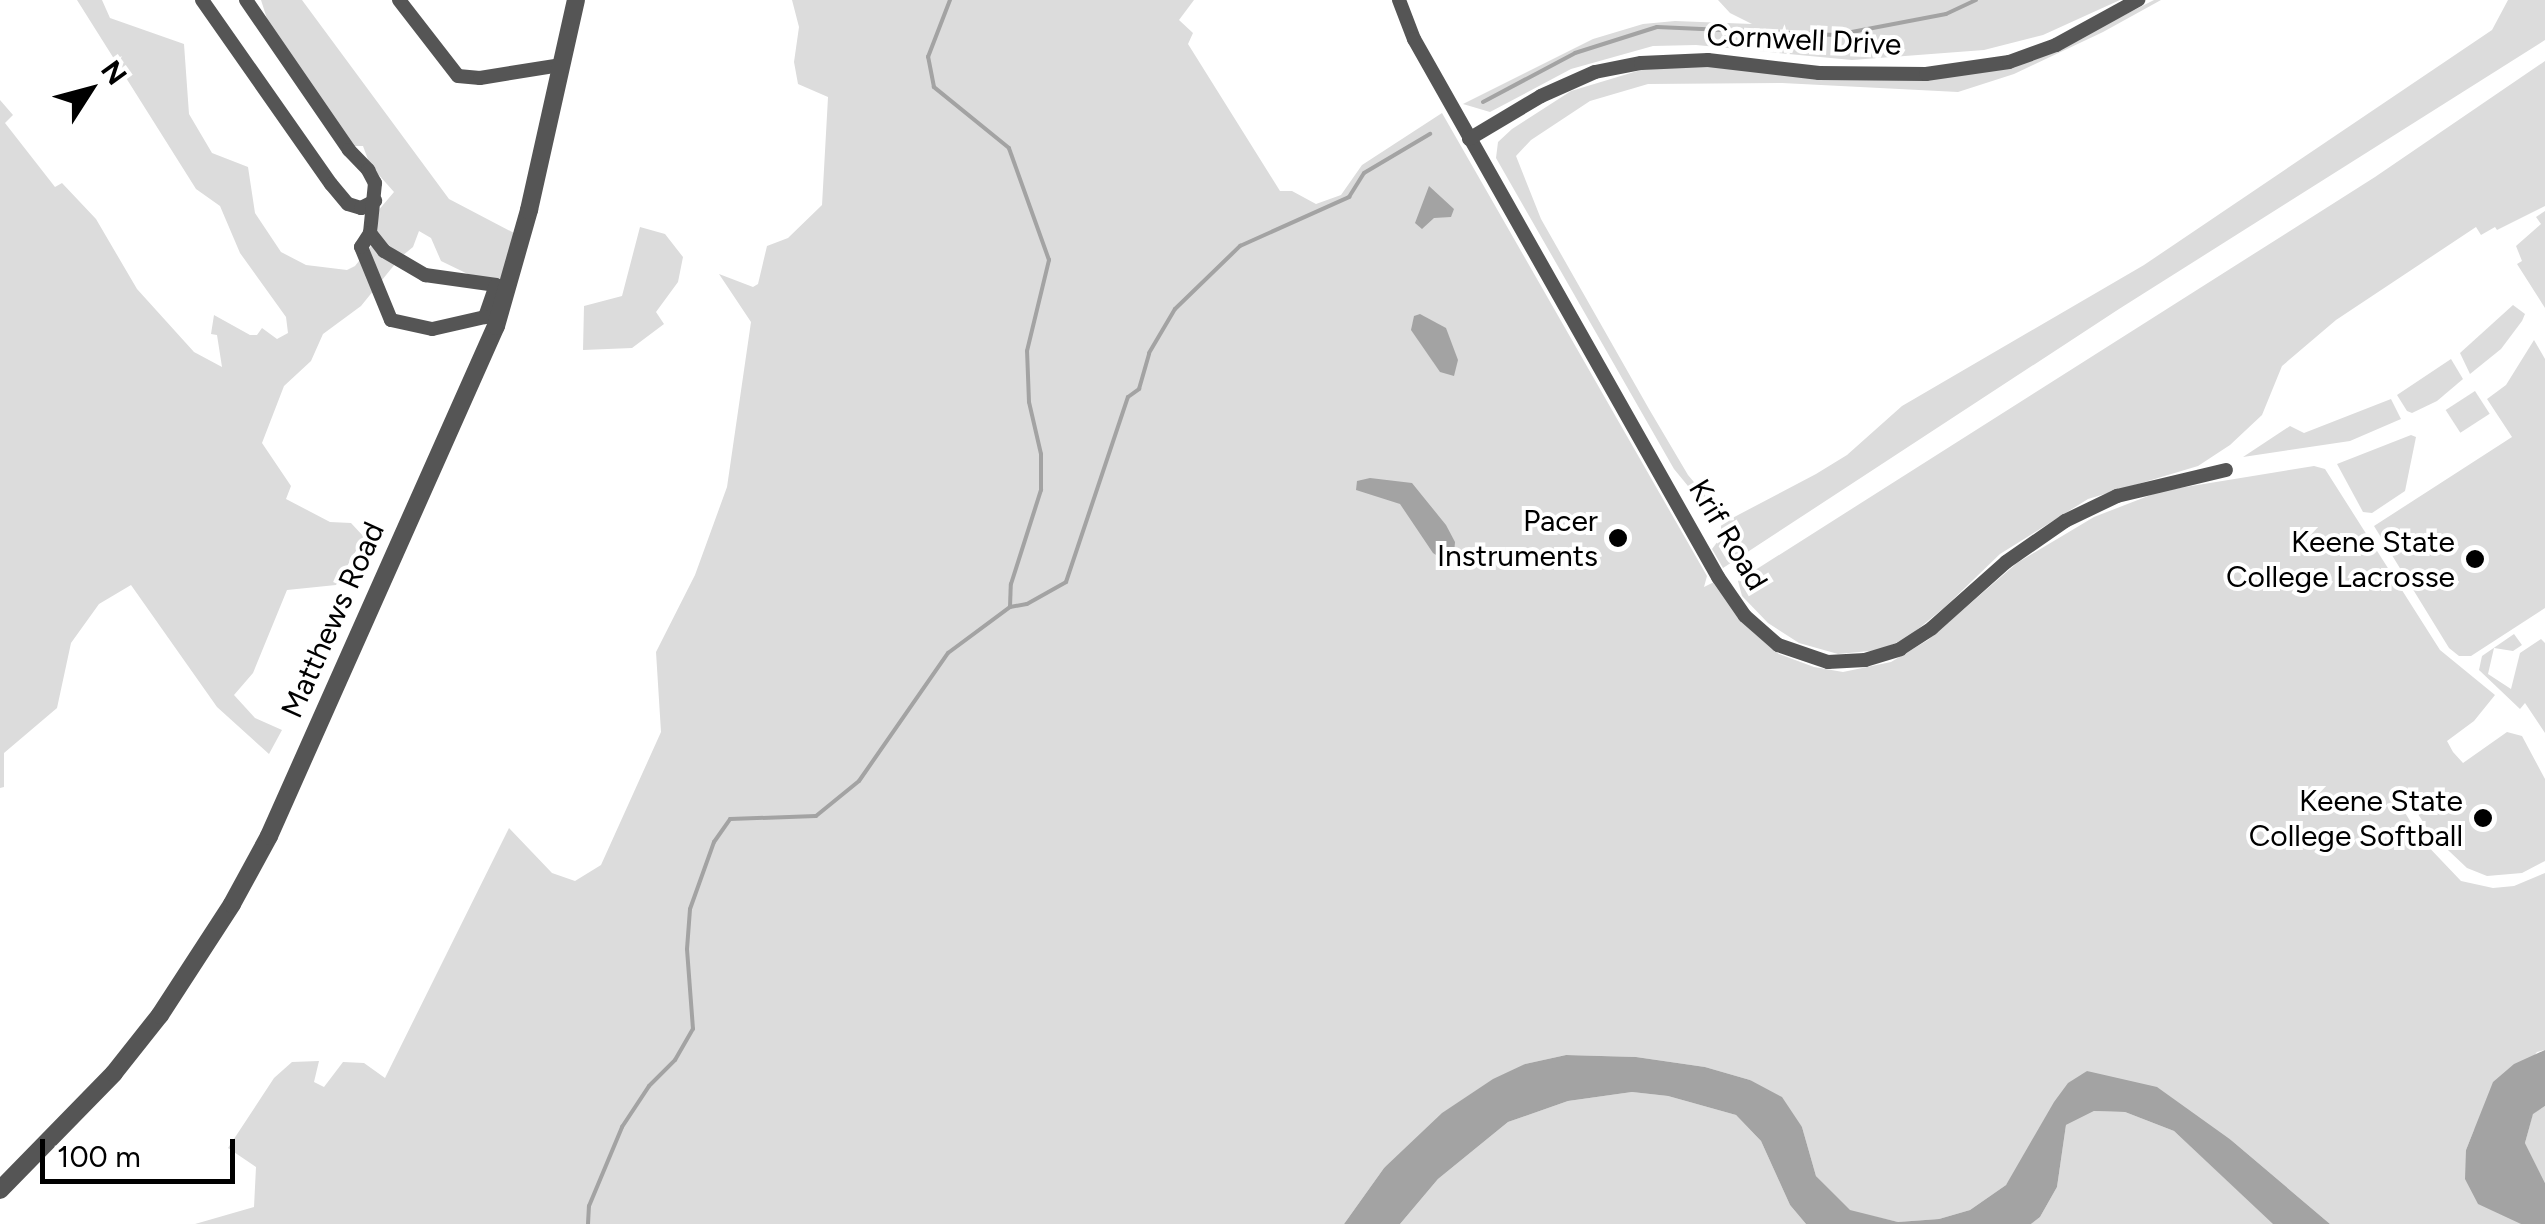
<!DOCTYPE html>
<style>
body{margin:0}
#map{position:relative;width:2545px;height:1224px;overflow:hidden;background:#fff;font-family:Figtree,sans-serif}
div>[style]{position:absolute}
[style*='--x']{left:calc(var(--x)*1px);top:calc(var(--y)*1px);width:calc(var(--w)*1px);rotate:calc(var(--a)*1deg)}
.green>*{inset:0;background:#dcdcdc;transform-origin:0 0}
.water>*{inset:0;background:#a3a3a3}
.stream>*{height:4px;margin:-2px;padding:0 2px;transform-origin:2px;border-radius:2px;background:#a3a3a3}
.minor>*{height:14px;margin:-7px;padding:0 7px;transform-origin:7px;border-radius:7px;background:#555}
.tertiary>*{height:18px;margin:-9px;padding:0 9px;transform-origin:9px;border-radius:9px;background:#555}
.dots>*{width:28px;height:28px;translate:-50% -50%;box-sizing:border-box;border:5px solid #fff;border-radius:50%}
span{translate:-50% -50%;white-space:nowrap;text-align:center;line-height:1.15;-webkit-text-stroke:8px #fff;paint-order:stroke}
.street-label{font-size:30px;color:#000}
.poi-label{font-size:30px;color:#000}
.right{translate:-100% -50%;text-align:right}
.north{position:absolute;left:40px;top:40px;width:100px;height:100px;-webkit-text-stroke:8px #fff;paint-order:stroke;rotate:54deg;font-size:28px;font-weight:700;line-height:40px;text-align:center;color:#000}
.north::after{content:'';display:block;margin:auto;width:35px;height:45px;background:#000;clip-path:polygon(50% 0,100% 100%,50% 72%,0 100%)}
.scale{position:absolute;left:40px;top:1139px;width:195px;height:45px;box-sizing:border-box;border:5px solid #000;border-top:0;padding-left:12px;font-size:30px;line-height:35px;white-space:nowrap;color:#000;-webkit-text-stroke:8px #fff;paint-order:stroke}
</style>
<div id="map">
<div class="green">
<div style="clip-path:polygon(77px 0,102px 0,110px 18px,184px 44px,189px 114px,212px 153px,248px 167px,255px 213px,281px 252px,306px 265px,347px 270px,355px 266px,371px 246px,395px 264px,361px 306px,323px 334px,311px 361px,284px 386px,262px 443px,291px 486px,286px 499px,330px 522px,351px 523px,364px 537px,336px 585px,287px 590px,253px 673px,234px 695px,255px 718px,282px 730px,269px 754px,217px 707px,131px 585px,99px 604px,71px 643px,57px 708px,4px 753px,4px 787px,0 788px,0 100px,13px 115px,5px 123px,55px 187px,62px 183px,96px 219px,137px 289px,194px 352px,222px 367px,217px 335px,211px 334px,214px 315px,250px 335px,257px 335px,262px 328px,277px 339px,288px 333px,286px 317px,240px 253px,220px 206px,196px 189px)"></div>
<div style="clip-path:polygon(261px 0,302px 0,449px 199px,514px 233px,503px 279px,472px 276px,441px 261px,431px 238px,419px 231px,413px 247px,402px 256px,387px 246px,378px 235px,377px 212px,394px 192px,370px 165px,363px 146px,352px 146px,268px 22px)"></div>
<div style="clip-path:polygon(792px 0,1194px 0,1179px 20px,1193px 33px,1188px 44px,1280px 191px,1292px 191px,1316px 204px,1341px 195px,1362px 165px,1442px 113px,1707px 576px,1704px 587px,1716px 581px,1754px 633px,1779px 654px,1814px 667px,1843px 672px,1891px 662px,1928px 640px,2017px 563px,2094px 517px,2161px 491px,2314px 466px,2325px 469px,2440px 650px,2495px 695px,2474px 721px,2447px 741px,2453px 752px,2463px 763px,2507px 732px,2522px 736px,2545px 779px,2545px 861px,2522px 873px,2487px 876px,2467px 868px,2431px 834px,2410px 802px,2401px 806px,2421px 839px,2461px 881px,2493px 888px,2514px 886px,2545px 873px,2545px 1050px,2537px 1052px,2474px 1130px,2466px 1150px,2521px 1224px,2330px 1224px,2231px 1140px,2087px 1071px,2006px 1185px,1970px 1210px,1939px 1219px,1898px 1222px,1850px 1211px,1816px 1176px,1802px 1127px,1750px 1080px,1705px 1067px,1636px 1057px,1566px 1055px,1525px 1064px,1384px 1168px,1344px 1224px,195px 1224px,254px 1207px,256px 1167px,228px 1148px,274px 1078px,292px 1062px,319px 1061px,314px 1082px,324px 1087px,343px 1062px,364px 1063px,385px 1078px,509px 828px,552px 873px,575px 881px,601px 865px,661px 732px,656px 652px,695px 575px,727px 487px,751px 322px,719px 274px,753px 287px,758px 284px,767px 246px,788px 238px,822px 205px,828px 97px,798px 84px,794px 62px,799px 27px)"></div>
<div style="clip-path:polygon(1718px 0,2120px 0,2043px 35px,1984px 50px,1852px 60px,1696px 45px,1653px 46px,1571px 69px,1490px 112px,1463px 104px,1593px 39px,1643px 24px,1675px 21px,1752px 24px,1730px 13px)"></div>
<div style="clip-path:polygon(2154px 0,2161px 0,2103px 32px,2014px 74px,1958px 92px,1782px 83px,1648px 84px,1590px 101px,1531px 140px,1516px 156px,1541px 219px,1649px 409px,1688px 475px,1714px 506px,1697px 497px,1674px 469px,1496px 158px,1498px 142px,1512px 129px,1571px 91px,1644px 69px,1707px 66px,1920px 77px,2073px 41px)"></div>
<div style="clip-path:polygon(2508px 0,2545px 0,2545px 40px,2119px 309px,1723px 568px,1712px 549px,1721px 537px,1721px 524px,1816px 474px,1847px 455px,1902px 406px,2144px 265px,2492px 30px)"></div>
<div style="clip-path:polygon(2545px 61px,2545px 206px,2497px 230px,2495px 227px,2481px 235px,2476px 227px,2336px 320px,2282px 366px,2262px 415px,2230px 445px,2198px 466px,2088px 499px,2000px 554px,1945px 607px,1907px 638px,1880px 650px,1838px 654px,1799px 643px,1768px 623px,1742px 596px,1738px 581px,2375px 177px)"></div>
<div style="clip-path:polygon(2545px 211px,2545px 308px,2517px 264px,2522px 261px,2516px 246px,2541px 224px,2536px 217px)"></div>
<div style="clip-path:polygon(640px 227px,665px 234px,683px 257px,678px 282px,656px 312px,664px 324px,632px 348px,583px 350px,584px 306px,622px 296px)"></div>
<div style="clip-path:polygon(2513px 305px,2525px 314px,2522px 321px,2501px 349px,2470px 374px,2460px 353px)"></div>
<div style="clip-path:polygon(2534px 340px,2545px 359px,2545px 608px,2471px 656px,2459px 656px,2449px 648px,2374px 526px,2512px 437px,2487px 399px,2506px 385px)"></div>
<div style="clip-path:polygon(2451px 359px,2463px 379px,2437px 401px,2412px 413px,2407px 411px,2397px 395px)"></div>
<div style="left:2475px;top:391px;width:27px;height:35px;rotate:57deg"></div>
<div style="clip-path:polygon(2391px 399px,2401px 419px,2350px 441px,2243px 457px,2290px 426px,2304px 433px)"></div>
<div style="clip-path:polygon(2411px 435px,2416px 437px,2405px 491px,2372px 513px,2363px 512px,2337px 464px)"></div>
<div style="clip-path:polygon(2514px 634px,2522px 645px,2513px 651px,2494px 648px,2488px 674px,2511px 689px,2520px 653px,2541px 639px,2545px 643px,2545px 733px,2525px 703px,2520px 709px,2479px 670px,2482px 656px)"></div>
<div style="clip-path:polygon(1632px 1092px,1668px 1096px,1736px 1115px,1761px 1141px,1790px 1205px,1806px 1224px,1400px 1224px,1438px 1179px,1508px 1122px,1568px 1101px)"></div>
<div style="clip-path:polygon(2545px 1106px,2545px 1183px,2525px 1143px,2533px 1113px)"></div>
<div style="clip-path:polygon(2094px 1111px,2125px 1112px,2174px 1131px,2274px 1224px,2031px 1224px,2040px 1217px,2057px 1187px,2066px 1125px)"></div>
</div>
<div class="water">
<div style="clip-path:polygon(1429px 186px,1454px 209px,1451px 217px,1434px 218px,1422px 229px,1415px 223px)"></div>
<div style="clip-path:polygon(1420px 314px,1446px 328px,1458px 360px,1454px 376px,1440px 372px,1411px 330px,1414px 316px)"></div>
<div style="clip-path:polygon(1370px 478px,1412px 483px,1446px 525px,1455px 542px,1454px 555px,1445px 561px,1433px 553px,1400px 504px,1356px 490px,1357px 481px)"></div>
<div style="clip-path:polygon(2545px 1050px,2545px 1106px,2533px 1114px,2525px 1143px,2545px 1183px,2545px 1224px,2521px 1224px,2478px 1204px,2465px 1179px,2466px 1150px,2493px 1082px,2514px 1064px)"></div>
<div style="clip-path:polygon(1566px 1055px,1636px 1057px,1705px 1067px,1750px 1080px,1782px 1097px,1802px 1127px,1816px 1176px,1850px 1210px,1898px 1222px,1939px 1219px,1970px 1210px,2006px 1185px,2054px 1102px,2068px 1083px,2087px 1071px,2157px 1087px,2231px 1140px,2330px 1224px,2273px 1224px,2174px 1131px,2125px 1112px,2094px 1111px,2066px 1125px,2057px 1187px,2040px 1217px,2031px 1224px,1806px 1224px,1790px 1205px,1761px 1141px,1736px 1115px,1668px 1096px,1632px 1092px,1568px 1101px,1508px 1122px,1438px 1179px,1400px 1224px,1344px 1224px,1384px 1168px,1442px 1113px,1493px 1079px,1525px 1064px)"></div>
</div>
<div class="stream">
<div style="--x:1483;--y:102;--w:104;--a:-28"></div>
<div style="--x:1575;--y:53;--w:86;--a:-17.6"></div>
<div style="--x:1657;--y:27;--w:179;--a:2.6"></div>
<div style="--x:1836;--y:35;--w:112;--a:-10.8"></div>
<div style="--x:1946;--y:14;--w:33;--a:-25"></div>
<div style="--x:1010;--y:607;--w:17;--a:-10"></div>
<div style="--x:1027;--y:604;--w:45;--a:-29.4"></div>
<div style="--x:1066;--y:582;--w:195;--a:-71.5"></div>
<div style="--x:1128;--y:397;--w:14;--a:-36"></div>
<div style="--x:1139;--y:389;--w:37;--a:-74"></div>
<div style="--x:1149;--y:353;--w:51;--a:-59.4"></div>
<div style="--x:1175;--y:309;--w:91;--a:-44.1"></div>
<div style="--x:1240;--y:246;--w:120;--a:-24.2"></div>
<div style="--x:1349;--y:197;--w:28;--a:-58"></div>
<div style="--x:1364;--y:173;--w:77;--a:-30.6"></div>
<div style="--x:588;--y:1224;--w:18;--a:-87"></div>
<div style="--x:589;--y:1206;--w:86;--a:-67.3"></div>
<div style="--x:622;--y:1127;--w:49;--a:-56.6"></div>
<div style="--x:649;--y:1086;--w:37;--a:-45"></div>
<div style="--x:675;--y:1060;--w:36;--a:-60"></div>
<div style="--x:693;--y:1029;--w:80;--a:-94.3"></div>
<div style="--x:687;--y:949;--w:40;--a:-85.7"></div>
<div style="--x:690;--y:909;--w:71;--a:-70.3"></div>
<div style="--x:714;--y:842;--w:28;--a:-55"></div>
<div style="--x:730;--y:819;--w:86;--a:-2"></div>
<div style="--x:816;--y:816;--w:55;--a:-39.1"></div>
<div style="--x:859;--y:781;--w:156;--a:-55.2"></div>
<div style="--x:948;--y:653;--w:77;--a:-36.6"></div>
<div style="--x:1010;--y:607;--w:23;--a:-88"></div>
<div style="--x:1011;--y:584;--w:99;--a:-72.3"></div>
<div style="--x:1041;--y:490;--w:36;--a:-90"></div>
<div style="--x:1041;--y:454;--w:53;--a:-103"></div>
<div style="--x:1029;--y:402;--w:51;--a:-92.2"></div>
<div style="--x:1027;--y:351;--w:94;--a:-76.4"></div>
<div style="--x:1049;--y:260;--w:119;--a:-109.7"></div>
<div style="--x:1009;--y:148;--w:97;--a:-140.9"></div>
<div style="--x:934;--y:87;--w:31;--a:-101"></div>
<div style="--x:928;--y:57;--w:61;--a:-68.9"></div>
</div>
<div class="minor">
<div style="--x:202;--y:0;--w:225;--a:55"></div>
<div style="--x:331;--y:184;--w:26;--a:50"></div>
<div style="--x:348;--y:204;--w:14;--a:17"></div>
<div style="--x:361;--y:208;--w:16;--a:-27"></div>
<div style="--x:246;--y:0;--w:182;--a:55.5"></div>
<div style="--x:349;--y:150;--w:28;--a:46"></div>
<div style="--x:368;--y:170;--w:15;--a:62"></div>
<div style="--x:375;--y:183;--w:50;--a:95.7"></div>
<div style="--x:399;--y:0;--w:96;--a:52.2"></div>
<div style="--x:458;--y:76;--w:22;--a:5"></div>
<div style="--x:480;--y:78;--w:81;--a:-9.2"></div>
<div style="--x:1399;--y:0;--w:42;--a:69"></div>
<div style="--x:1414;--y:39;--w:618;--a:60.53"></div>
<div style="--x:1718;--y:577;--w:47;--a:55.3"></div>
<div style="--x:1745;--y:616;--w:44;--a:41.3"></div>
<div style="--x:1778;--y:645;--w:53;--a:18.8"></div>
<div style="--x:1828;--y:662;--w:37;--a:-3"></div>
<div style="--x:1865;--y:660;--w:37;--a:-17"></div>
<div style="--x:1900;--y:649;--w:38;--a:-33"></div>
<div style="--x:1932;--y:628;--w:99;--a:-41.7"></div>
<div style="--x:2006;--y:562;--w:72;--a:-34.8"></div>
<div style="--x:2065;--y:521;--w:58;--a:-25.7"></div>
<div style="--x:2117;--y:496;--w:112;--a:-13.4"></div>
<div style="--x:1469;--y:139;--w:84;--a:-30.8"></div>
<div style="--x:1541;--y:96;--w:59;--a:-24"></div>
<div style="--x:1595;--y:72;--w:47;--a:-11.1"></div>
<div style="--x:1641;--y:63;--w:67;--a:-2.6"></div>
<div style="--x:1708;--y:60;--w:112;--a:6.7"></div>
<div style="--x:1819;--y:73;--w:107;--a:0.5"></div>
<div style="--x:1926;--y:74;--w:84;--a:-8.2"></div>
<div style="--x:2009;--y:62;--w:50;--a:-19.9"></div>
<div style="--x:2056;--y:45;--w:94;--a:-28.8"></div>
<div style="--x:370;--y:233;--w:23;--a:52"></div>
<div style="--x:384;--y:251;--w:48;--a:30.3"></div>
<div style="--x:425;--y:275;--w:72;--a:8"></div>
<div style="--x:496;--y:285;--w:34;--a:109"></div>
<div style="--x:485;--y:317;--w:54;--a:167.2"></div>
<div style="--x:432;--y:329;--w:42;--a:-167.6"></div>
<div style="--x:391;--y:320;--w:79;--a:-112.3"></div>
<div style="--x:361;--y:247;--w:17;--a:-57"></div>
</div>
<div class="tertiary">
<div style="--x:0;--y:1190;--w:163;--a:-45.7"></div>
<div style="--x:114;--y:1073;--w:74;--a:-51.6"></div>
<div style="--x:160;--y:1015;--w:132;--a:-57"></div>
<div style="--x:232;--y:904;--w:77;--a:-61.4"></div>
<div style="--x:269;--y:836;--w:558;--a:-66.01"></div>
<div style="--x:496;--y:326;--w:121;--a:-74.1"></div>
<div style="--x:529;--y:210;--w:215;--a:-77.4"></div>
</div>
<div class="dots">
<div style="left:1618px;top:538px;background:#000"></div>
<div style="left:2475px;top:559px;background:#000"></div>
<div style="left:2483px;top:818px;background:#000"></div>
</div>
<div class="street-label">
<span style="left:1804px;top:40px;rotate:3deg">Cornwell Drive</span>
<span style="left:1728px;top:535px;rotate:59deg">Krif Road</span>
<span style="left:333px;top:620px;rotate:-66deg">Matthews Road</span>
</div>
<div class="poi-label">
<span class="right" style="left:1598px;top:538px">Pacer<br>Instruments</span>
<span class="right" style="left:2455px;top:559px">Keene State<br>College Lacrosse</span>
<span class="right" style="left:2463px;top:818px">Keene State<br>College Softball</span>
</div>
<div class="north">N</div>
<div class="scale">100 m</div>
</div>
